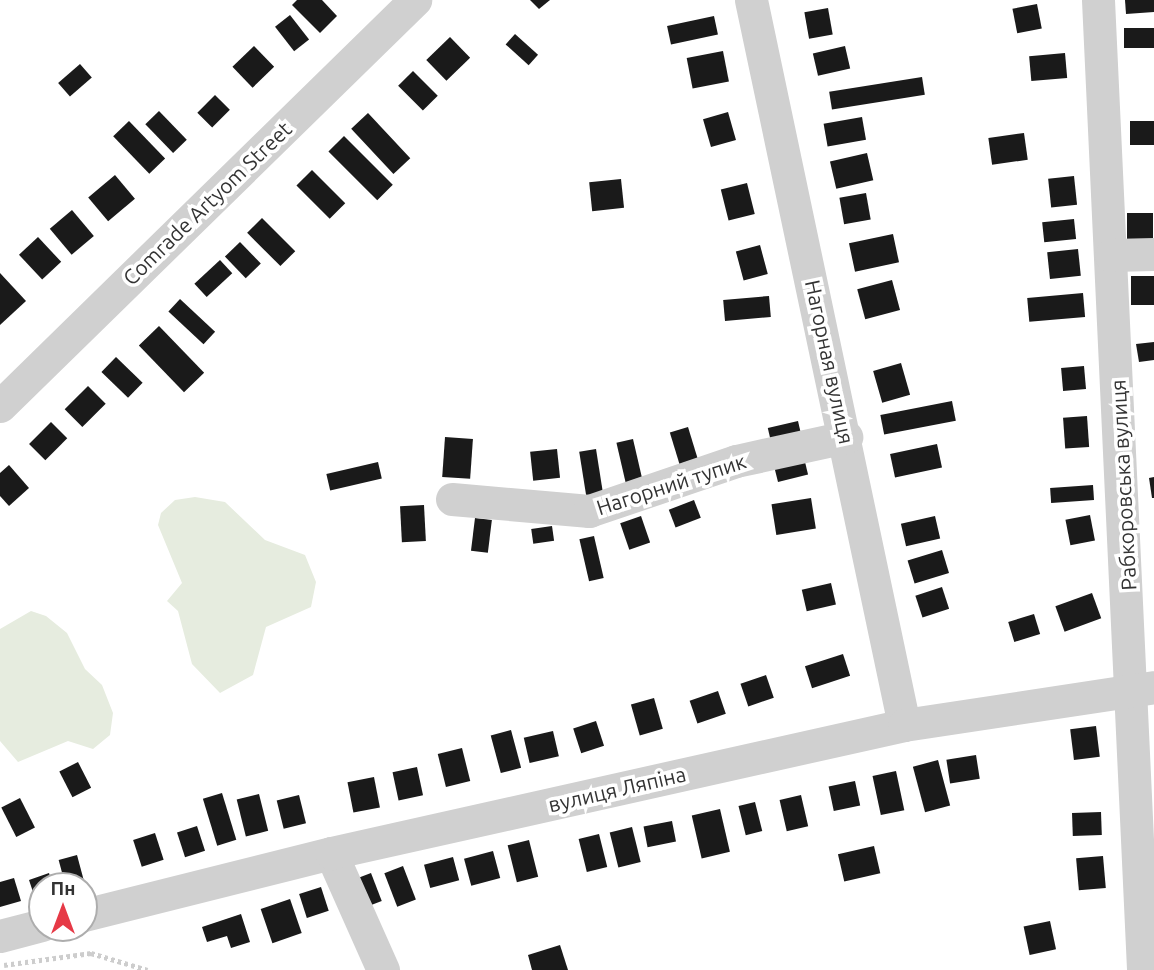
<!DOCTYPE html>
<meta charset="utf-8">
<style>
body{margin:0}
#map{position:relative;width:1154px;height:970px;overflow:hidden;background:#fff;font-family:Ubuntu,sans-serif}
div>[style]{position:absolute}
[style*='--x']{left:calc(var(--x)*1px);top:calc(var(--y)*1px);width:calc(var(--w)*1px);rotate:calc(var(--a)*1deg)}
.green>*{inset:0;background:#e6ecdf}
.building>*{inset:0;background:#1a1a1a;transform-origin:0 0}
.path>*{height:4.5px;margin-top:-2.25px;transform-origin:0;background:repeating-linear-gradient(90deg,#cdcdcd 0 3.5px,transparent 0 7px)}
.minor>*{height:33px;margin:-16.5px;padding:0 16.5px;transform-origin:16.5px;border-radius:16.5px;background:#d0d0d0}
span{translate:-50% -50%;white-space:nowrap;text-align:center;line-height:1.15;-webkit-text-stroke:7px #fff;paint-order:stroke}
.street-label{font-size:21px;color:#333}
.north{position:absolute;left:28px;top:872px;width:70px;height:70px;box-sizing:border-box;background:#fff;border:2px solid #adadad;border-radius:50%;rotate:0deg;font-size:19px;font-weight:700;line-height:28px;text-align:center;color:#333}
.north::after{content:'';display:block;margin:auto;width:24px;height:32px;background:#e63946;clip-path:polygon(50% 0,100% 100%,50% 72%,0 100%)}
</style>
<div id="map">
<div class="green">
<div style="clip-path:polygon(195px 497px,225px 502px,265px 540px,305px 555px,316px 582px,311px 607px,266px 627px,253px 675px,220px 693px,192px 664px,178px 611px,167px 601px,182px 583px,158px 525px,161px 513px,175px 500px)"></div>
<div style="clip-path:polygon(31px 611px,46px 616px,67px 633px,85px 669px,102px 685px,113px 713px,110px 735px,93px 749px,68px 741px,18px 762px,0 741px,0 629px)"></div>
</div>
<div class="building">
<div style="clip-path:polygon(297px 0,322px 0,337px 16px,320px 33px,292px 5px)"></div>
<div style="clip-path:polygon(530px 0,550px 0,539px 9px)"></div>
<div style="clip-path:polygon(1125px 0,1154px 0,1154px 12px,1126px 14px)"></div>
<div style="left:1037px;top:4px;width:25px;height:25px;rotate:79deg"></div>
<div style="left:828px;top:8px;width:27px;height:24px;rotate:80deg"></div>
<div style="left:290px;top:15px;width:31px;height:19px;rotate:52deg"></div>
<div style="left:714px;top:16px;width:19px;height:48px;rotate:78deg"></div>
<div style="left:1154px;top:28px;width:20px;height:30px;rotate:90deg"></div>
<div style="left:515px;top:34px;width:31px;height:14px;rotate:42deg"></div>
<div style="left:450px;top:37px;width:29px;height:33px;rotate:46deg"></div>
<div style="left:254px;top:46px;width:29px;height:30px;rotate:46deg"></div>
<div style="left:845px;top:46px;width:23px;height:33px;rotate:77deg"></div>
<div style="left:723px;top:51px;width:31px;height:37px;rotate:79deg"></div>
<div style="left:1065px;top:53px;width:25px;height:36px;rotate:85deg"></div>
<div style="left:80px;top:64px;width:18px;height:29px;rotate:49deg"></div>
<div style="left:413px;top:71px;width:35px;height:21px;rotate:45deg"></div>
<div style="left:922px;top:77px;width:18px;height:94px;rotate:81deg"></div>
<div style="left:215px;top:95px;width:21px;height:25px;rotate:45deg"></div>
<div style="left:159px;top:111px;width:40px;height:19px;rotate:46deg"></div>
<div style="left:728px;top:112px;width:29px;height:26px;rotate:74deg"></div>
<div style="left:368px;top:113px;width:62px;height:23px;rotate:47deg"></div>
<div style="left:862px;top:117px;width:23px;height:39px;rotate:80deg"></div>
<div style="left:129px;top:121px;width:52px;height:22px;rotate:46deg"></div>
<div style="left:1130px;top:121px;width:24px;height:24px"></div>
<div style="left:1024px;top:133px;width:27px;height:36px;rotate:82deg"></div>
<div style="left:344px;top:136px;width:69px;height:22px;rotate:45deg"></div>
<div style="left:867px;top:153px;width:28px;height:38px;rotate:77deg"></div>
<div style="left:312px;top:170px;width:47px;height:22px;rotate:45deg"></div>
<div style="left:115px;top:175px;width:31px;height:35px;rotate:50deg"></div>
<div style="left:1074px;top:176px;width:29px;height:26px;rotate:84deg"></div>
<div style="left:621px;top:179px;width:29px;height:32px;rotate:84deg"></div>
<div style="left:747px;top:183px;width:32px;height:27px;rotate:76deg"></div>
<div style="left:866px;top:193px;width:27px;height:27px;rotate:80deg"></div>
<div style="left:72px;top:210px;width:34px;height:29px;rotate:50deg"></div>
<div style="left:1153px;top:213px;width:29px;height:26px;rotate:90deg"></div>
<div style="left:262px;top:218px;width:47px;height:21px;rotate:45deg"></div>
<div style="left:1074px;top:219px;width:20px;height:32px;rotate:84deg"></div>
<div style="left:893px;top:234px;width:29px;height:45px;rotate:78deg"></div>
<div style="left:38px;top:237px;width:34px;height:26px;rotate:47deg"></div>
<div style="left:240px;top:242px;width:30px;height:21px;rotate:46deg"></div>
<div style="left:760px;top:245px;width:30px;height:25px;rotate:75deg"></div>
<div style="left:1078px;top:249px;width:27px;height:31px;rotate:84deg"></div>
<div style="left:220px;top:260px;width:18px;height:35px;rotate:47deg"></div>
<div style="clip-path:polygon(0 273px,26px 301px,0 325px)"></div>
<div style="left:1154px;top:276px;width:29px;height:23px;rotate:90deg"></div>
<div style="left:892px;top:280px;width:31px;height:36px;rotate:75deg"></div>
<div style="left:1083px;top:293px;width:24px;height:56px;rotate:85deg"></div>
<div style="left:769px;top:296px;width:21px;height:46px;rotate:85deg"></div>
<div style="left:180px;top:299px;width:48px;height:17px;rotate:43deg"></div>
<div style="left:159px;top:326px;width:65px;height:28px;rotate:46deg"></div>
<div style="clip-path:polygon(1154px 342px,1154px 360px,1139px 362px,1136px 344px)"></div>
<div style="left:116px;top:357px;width:37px;height:21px;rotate:44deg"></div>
<div style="left:901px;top:363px;width:33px;height:29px;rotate:74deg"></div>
<div style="left:1084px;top:366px;width:23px;height:23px;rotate:85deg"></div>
<div style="left:88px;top:386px;width:25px;height:33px;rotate:45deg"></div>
<div style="left:952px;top:401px;width:20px;height:73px;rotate:79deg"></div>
<div style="left:1087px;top:416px;width:31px;height:24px;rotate:86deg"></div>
<div style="left:798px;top:421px;width:18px;height:31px;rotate:77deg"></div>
<div style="left:51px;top:422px;width:23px;height:31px;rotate:45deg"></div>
<div style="left:688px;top:427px;width:41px;height:19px;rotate:73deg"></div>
<div style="left:445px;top:437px;width:28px;height:40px;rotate:4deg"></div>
<div style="left:633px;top:439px;width:48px;height:17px;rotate:77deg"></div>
<div style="left:937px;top:444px;width:24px;height:48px;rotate:78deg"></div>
<div style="left:557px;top:449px;width:29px;height:27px;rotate:84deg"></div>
<div style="left:596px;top:449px;width:46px;height:17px;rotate:81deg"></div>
<div style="left:803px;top:454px;width:21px;height:31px;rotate:76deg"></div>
<div style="left:378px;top:462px;width:17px;height:53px;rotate:77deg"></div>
<div style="clip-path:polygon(9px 465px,29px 488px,9px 506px,0 496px,0 473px)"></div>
<div style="clip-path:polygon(1154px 477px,1154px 498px,1152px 498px,1149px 478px)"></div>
<div style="left:1093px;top:485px;width:15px;height:43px;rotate:86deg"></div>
<div style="left:811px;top:498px;width:31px;height:40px;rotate:81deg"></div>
<div style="left:694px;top:500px;width:19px;height:27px;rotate:69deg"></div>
<div style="left:424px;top:505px;width:36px;height:24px;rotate:87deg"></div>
<div style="left:1090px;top:515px;width:26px;height:25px;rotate:79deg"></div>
<div style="left:641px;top:516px;width:28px;height:22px;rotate:71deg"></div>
<div style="left:935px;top:516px;width:23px;height:35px;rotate:77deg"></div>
<div style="left:475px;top:518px;width:17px;height:33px;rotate:7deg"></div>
<div style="left:552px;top:526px;width:15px;height:21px;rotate:82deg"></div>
<div style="left:594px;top:536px;width:43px;height:15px;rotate:77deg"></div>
<div style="left:942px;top:550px;width:24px;height:36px;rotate:73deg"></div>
<div style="left:831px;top:583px;width:22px;height:30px;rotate:77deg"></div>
<div style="left:942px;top:587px;width:23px;height:28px;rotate:72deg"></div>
<div style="left:1092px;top:593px;width:27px;height:39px;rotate:70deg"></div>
<div style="left:1034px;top:614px;width:21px;height:27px;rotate:73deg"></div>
<div style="left:843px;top:654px;width:23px;height:40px;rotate:72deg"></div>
<div style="left:766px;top:675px;width:24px;height:27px;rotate:71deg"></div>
<div style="left:718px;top:691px;width:24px;height:30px;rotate:71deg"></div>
<div style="left:654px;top:698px;width:32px;height:24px;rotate:74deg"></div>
<div style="left:596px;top:721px;width:26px;height:24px;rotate:72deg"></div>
<div style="left:1096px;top:726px;width:31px;height:26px;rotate:83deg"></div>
<div style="left:511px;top:730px;width:39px;height:21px;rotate:75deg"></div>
<div style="left:553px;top:731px;width:26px;height:30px;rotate:77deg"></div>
<div style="left:462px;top:748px;width:34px;height:25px;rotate:76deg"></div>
<div style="left:976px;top:755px;width:24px;height:30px;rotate:81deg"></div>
<div style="left:938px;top:760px;width:47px;height:26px;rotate:75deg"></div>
<div style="left:78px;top:762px;width:29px;height:21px;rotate:63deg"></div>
<div style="left:417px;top:767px;width:29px;height:25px;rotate:78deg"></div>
<div style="left:896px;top:771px;width:40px;height:24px;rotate:78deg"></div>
<div style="left:374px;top:777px;width:31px;height:27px;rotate:79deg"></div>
<div style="left:855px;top:781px;width:25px;height:27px;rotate:78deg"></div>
<div style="left:222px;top:793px;width:49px;height:20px;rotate:73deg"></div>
<div style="left:259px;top:794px;width:38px;height:23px;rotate:76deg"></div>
<div style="left:299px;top:795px;width:29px;height:23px;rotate:76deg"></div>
<div style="left:801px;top:795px;width:32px;height:22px;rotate:77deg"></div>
<div style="left:20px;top:798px;width:33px;height:21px;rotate:63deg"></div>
<div style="left:755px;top:802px;width:30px;height:17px;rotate:76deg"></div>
<div style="left:720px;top:809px;width:44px;height:29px;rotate:77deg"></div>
<div style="left:1101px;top:812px;width:23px;height:29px;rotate:88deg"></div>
<div style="left:672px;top:821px;width:21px;height:29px;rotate:79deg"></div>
<div style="left:197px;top:826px;width:26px;height:21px;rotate:72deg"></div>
<div style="left:632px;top:827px;width:36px;height:23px;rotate:76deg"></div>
<div style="left:155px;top:833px;width:28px;height:23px;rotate:72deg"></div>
<div style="left:599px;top:834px;width:34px;height:21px;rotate:76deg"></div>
<div style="left:529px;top:840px;width:38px;height:22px;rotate:76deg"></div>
<div style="left:874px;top:846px;width:28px;height:37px;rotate:77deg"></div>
<div style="left:493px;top:851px;width:28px;height:30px;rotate:75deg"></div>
<div style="left:77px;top:855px;width:30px;height:19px;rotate:75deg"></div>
<div style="left:1103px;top:856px;width:32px;height:27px;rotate:85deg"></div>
<div style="left:453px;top:857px;width:24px;height:30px;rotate:75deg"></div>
<div style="left:403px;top:866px;width:36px;height:20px;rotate:69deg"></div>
<div style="clip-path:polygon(49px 873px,53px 886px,42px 886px,42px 899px,36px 901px,29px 880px)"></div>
<div style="left:371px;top:873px;width:30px;height:19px;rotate:69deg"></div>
<div style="clip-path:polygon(14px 878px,21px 901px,0 907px,0 882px)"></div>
<div style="left:321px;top:887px;width:25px;height:23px;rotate:72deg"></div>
<div style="left:290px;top:899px;width:36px;height:31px;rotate:71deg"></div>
<div style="clip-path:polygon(241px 914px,250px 942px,231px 948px,227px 936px,207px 942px,202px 927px)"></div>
<div style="left:1050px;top:921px;width:29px;height:27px;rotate:78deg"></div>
<div style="clip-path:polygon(560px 945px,568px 970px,532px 970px,528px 955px)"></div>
</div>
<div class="path">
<div style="--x:4;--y:965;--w:88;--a:-7.9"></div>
<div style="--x:91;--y:953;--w:59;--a:16.6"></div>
</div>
<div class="minor">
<div style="--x:751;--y:0;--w:741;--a:78.08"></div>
<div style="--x:1098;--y:0;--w:971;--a:87.34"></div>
<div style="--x:1111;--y:255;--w:43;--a:-1.3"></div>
<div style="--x:0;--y:406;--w:581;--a:-44.37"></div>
<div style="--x:452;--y:499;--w:138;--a:5"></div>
<div style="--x:589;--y:511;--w:155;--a:-18.8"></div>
<div style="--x:736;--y:461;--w:113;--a:-12.3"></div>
<div style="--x:331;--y:853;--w:128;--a:66"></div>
<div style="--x:84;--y:915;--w:255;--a:-14.1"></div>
<div style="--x:331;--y:853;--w:587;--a:-12.59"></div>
<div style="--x:904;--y:725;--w:253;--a:-8.6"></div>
<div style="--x:0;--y:936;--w:43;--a:-14.7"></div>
</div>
<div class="street-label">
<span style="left:207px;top:203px;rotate:-44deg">Comrade Artyom Street</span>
<span style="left:830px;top:362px;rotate:78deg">Нагорная вулиця</span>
<span style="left:671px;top:484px;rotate:-18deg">Нагорний тупик</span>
<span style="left:1123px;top:485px;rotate:-93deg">Рабкоровська вулиця</span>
<span style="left:617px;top:789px;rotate:-13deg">вулиця Ляпіна</span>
</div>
<div class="north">Пн</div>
</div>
